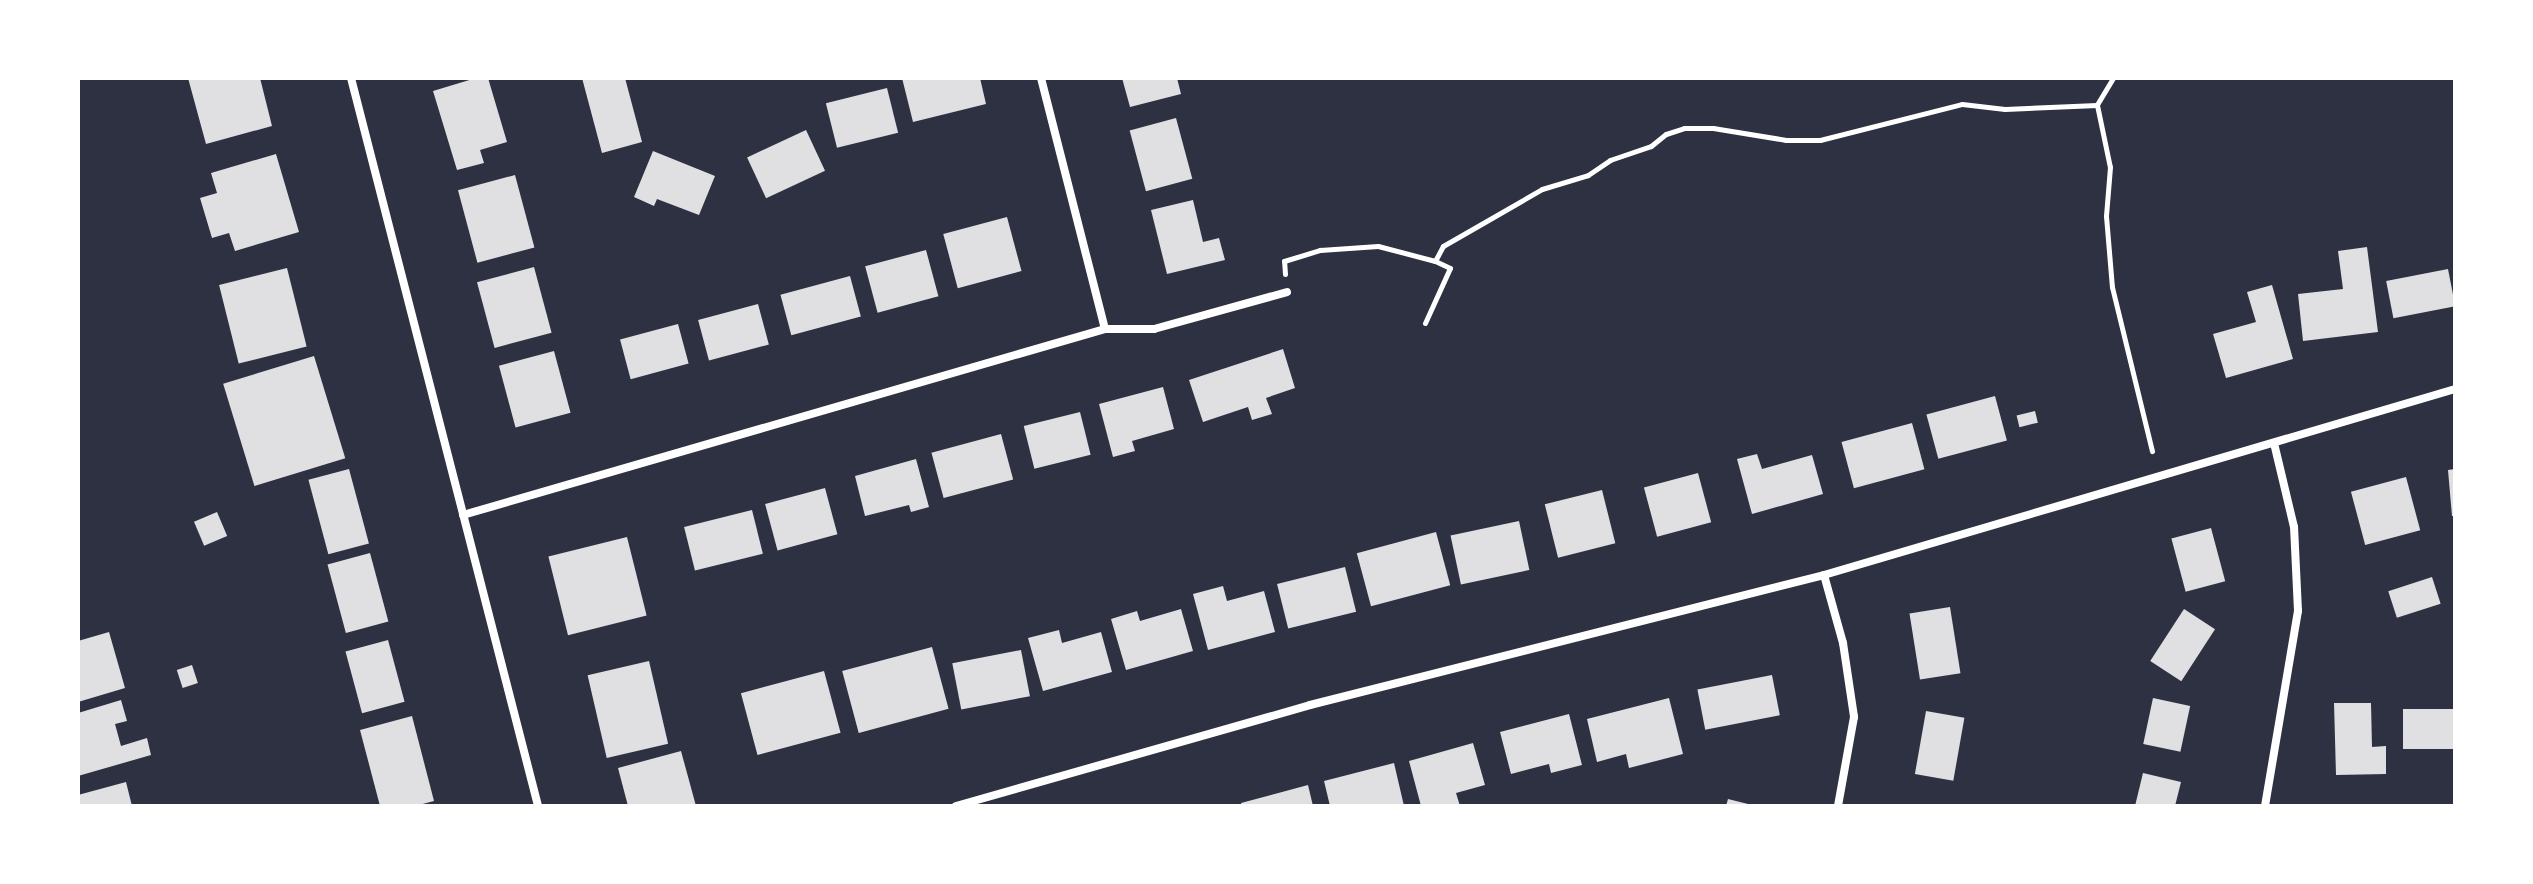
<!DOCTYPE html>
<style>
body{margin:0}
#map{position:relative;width:2533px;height:884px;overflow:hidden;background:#2d3142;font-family:"Work Sans",sans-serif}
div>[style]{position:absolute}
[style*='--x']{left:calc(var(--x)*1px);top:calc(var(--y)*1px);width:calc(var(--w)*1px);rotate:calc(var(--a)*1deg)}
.building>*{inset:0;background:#e0e0e3;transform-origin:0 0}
.path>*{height:5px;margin:-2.5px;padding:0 2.5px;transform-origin:2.5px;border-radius:2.5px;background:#fff}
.minor>*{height:8px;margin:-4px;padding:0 4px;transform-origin:4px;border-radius:4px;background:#fff}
span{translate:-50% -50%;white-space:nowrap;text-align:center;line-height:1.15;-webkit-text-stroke:6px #fff;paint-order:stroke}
.frame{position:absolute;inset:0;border:80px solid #fff;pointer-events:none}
</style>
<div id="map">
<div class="building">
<div style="clip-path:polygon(188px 78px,260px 78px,272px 126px,206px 144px)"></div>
<div style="clip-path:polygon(476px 78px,488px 78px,507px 142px,480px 150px,484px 163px,457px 170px,433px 91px)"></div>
<div style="clip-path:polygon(582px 78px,625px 78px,642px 142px,602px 153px)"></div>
<div style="clip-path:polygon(902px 78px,980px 78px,986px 104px,913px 122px)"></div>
<div style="clip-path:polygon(1122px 78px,1177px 78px,1181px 94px,1130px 107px)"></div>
<div style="left:887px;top:88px;width:46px;height:63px;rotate:76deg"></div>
<div style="left:1176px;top:118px;width:63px;height:48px;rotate:75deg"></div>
<div style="left:806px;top:130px;width:45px;height:65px;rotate:65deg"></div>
<div style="clip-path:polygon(653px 151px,715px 176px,699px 215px,657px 199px,654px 206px,634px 197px)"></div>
<div style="clip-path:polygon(276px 154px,299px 232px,235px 251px,229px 233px,212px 238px,200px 198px,217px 193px,211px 173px)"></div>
<div style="left:515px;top:175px;width:75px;height:59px;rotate:75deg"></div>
<div style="clip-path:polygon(1193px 200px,1203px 242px,1219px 238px,1225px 260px,1167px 274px,1151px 210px)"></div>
<div style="left:1007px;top:217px;width:56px;height:66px;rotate:75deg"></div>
<div style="clip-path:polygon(2367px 247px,2378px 332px,2303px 341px,2298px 294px,2343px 289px,2338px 251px)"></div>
<div style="left:926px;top:250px;width:48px;height:63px;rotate:75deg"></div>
<div style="left:534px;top:267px;width:68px;height:59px;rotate:75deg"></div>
<div style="left:287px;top:268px;width:81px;height:70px;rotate:76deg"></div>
<div style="left:2448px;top:269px;width:38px;height:63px;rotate:79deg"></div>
<div style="left:850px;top:276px;width:42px;height:72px;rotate:75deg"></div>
<div style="clip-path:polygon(2272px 285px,2293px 359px,2226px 378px,2213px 334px,2256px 322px,2247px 292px)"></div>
<div style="left:758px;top:304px;width:42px;height:62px;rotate:75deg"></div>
<div style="left:678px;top:324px;width:41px;height:60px;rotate:75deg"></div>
<div style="clip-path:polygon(1283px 349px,1295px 388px,1266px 398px,1272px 414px,1252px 420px,1248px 407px,1203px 422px,1189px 380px)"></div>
<div style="left:554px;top:351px;width:64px;height:57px;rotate:75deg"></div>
<div style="left:314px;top:356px;width:107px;height:95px;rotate:73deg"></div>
<div style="clip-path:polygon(1163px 387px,1174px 429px,1132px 441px,1135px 451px,1113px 457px,1099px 404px)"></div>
<div style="left:1995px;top:396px;width:46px;height:71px;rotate:75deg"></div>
<div style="left:2035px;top:411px;width:12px;height:19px;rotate:76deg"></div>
<div style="left:1080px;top:412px;width:44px;height:58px;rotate:76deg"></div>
<div style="left:1912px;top:423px;width:48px;height:73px;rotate:75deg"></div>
<div style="left:1001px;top:434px;width:47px;height:72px;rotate:75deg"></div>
<div style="clip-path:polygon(1757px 454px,1762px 469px,1812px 455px,1823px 494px,1752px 514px,1737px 459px)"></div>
<div style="clip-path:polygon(916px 459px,929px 507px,911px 512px,909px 505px,865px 516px,855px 476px)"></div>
<div style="left:349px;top:469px;width:77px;height:42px;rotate:75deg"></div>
<div style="clip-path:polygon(2455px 469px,2455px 516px,2452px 516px,2448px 470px)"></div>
<div style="left:1698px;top:473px;width:51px;height:56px;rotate:75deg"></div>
<div style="left:2406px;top:477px;width:55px;height:57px;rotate:75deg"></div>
<div style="left:825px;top:488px;width:48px;height:62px;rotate:75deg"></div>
<div style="left:1602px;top:490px;width:55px;height:59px;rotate:76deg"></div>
<div style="left:752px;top:510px;width:45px;height:70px;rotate:76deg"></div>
<div style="left:217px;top:512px;width:26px;height:25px;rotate:67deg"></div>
<div style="left:1519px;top:521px;width:50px;height:70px;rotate:78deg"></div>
<div style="left:2211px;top:528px;width:55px;height:41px;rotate:75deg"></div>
<div style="left:1436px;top:532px;width:55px;height:82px;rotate:75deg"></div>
<div style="left:627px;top:537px;width:81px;height:81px;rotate:76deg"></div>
<div style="left:370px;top:553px;width:71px;height:44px;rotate:75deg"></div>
<div style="left:1345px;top:567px;width:46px;height:70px;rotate:76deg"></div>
<div style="left:2432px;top:577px;width:28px;height:46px;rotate:72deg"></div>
<div style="clip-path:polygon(1223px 586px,1227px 601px,1264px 591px,1275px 632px,1208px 650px,1193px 594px)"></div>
<div style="left:1950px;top:607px;width:67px;height:41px;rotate:81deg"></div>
<div style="clip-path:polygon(1181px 609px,1193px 651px,1126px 670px,1111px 619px,1137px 611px,1140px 621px)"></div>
<div style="left:2184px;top:609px;width:37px;height:62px;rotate:33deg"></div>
<div style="clip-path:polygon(1059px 630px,1062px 643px,1101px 632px,1112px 672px,1043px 691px,1028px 638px)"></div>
<div style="clip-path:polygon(109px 632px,125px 688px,78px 702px,78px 641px)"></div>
<div style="left:388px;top:640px;width:64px;height:44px;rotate:75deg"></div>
<div style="left:932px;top:647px;width:64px;height:93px;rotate:75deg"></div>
<div style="left:1021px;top:650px;width:47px;height:70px;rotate:79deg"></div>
<div style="left:649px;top:661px;width:85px;height:63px;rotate:77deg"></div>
<div style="left:192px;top:665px;width:19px;height:16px;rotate:72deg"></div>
<div style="left:824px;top:671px;width:64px;height:86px;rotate:75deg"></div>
<div style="left:1772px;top:675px;width:41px;height:76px;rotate:79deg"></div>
<div style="clip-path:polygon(1669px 698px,1683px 754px,1629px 768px,1626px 754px,1597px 762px,1587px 719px)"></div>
<div style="left:2153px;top:698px;width:38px;height:47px;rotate:12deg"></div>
<div style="clip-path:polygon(121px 700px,127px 721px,115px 724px,121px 746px,147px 738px,151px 755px,78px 776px,78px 713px)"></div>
<div style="clip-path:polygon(2334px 703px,2371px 703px,2372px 747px,2386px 746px,2386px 774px,2336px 775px)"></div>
<div style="left:2455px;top:709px;width:40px;height:52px;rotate:90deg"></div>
<div style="left:1926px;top:711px;width:39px;height:64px;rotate:10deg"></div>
<div style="clip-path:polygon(1569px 714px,1582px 765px,1551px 773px,1549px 764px,1511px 774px,1500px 732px)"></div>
<div style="clip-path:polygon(412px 716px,434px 801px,415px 806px,380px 806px,360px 730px)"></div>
<div style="clip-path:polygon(1473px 743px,1485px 785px,1456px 793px,1460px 806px,1421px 806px,1409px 761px)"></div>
<div style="clip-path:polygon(681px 751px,696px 806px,628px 806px,618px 768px)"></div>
<div style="clip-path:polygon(1394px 763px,1404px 806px,1330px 806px,1324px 781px)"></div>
<div style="clip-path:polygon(2143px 773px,2181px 782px,2175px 806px,2135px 806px)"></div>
<div style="clip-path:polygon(126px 782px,132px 806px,78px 806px,78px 795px)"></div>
<div style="clip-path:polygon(1308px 785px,1313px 806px,1242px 806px,1241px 803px)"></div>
<div style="clip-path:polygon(1728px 799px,1752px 805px,1752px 806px,1726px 806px)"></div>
</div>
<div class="path">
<div style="--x:2113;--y:78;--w:31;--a:121"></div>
<div style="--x:2097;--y:105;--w:63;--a:78.2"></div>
<div style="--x:2110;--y:167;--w:49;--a:94.7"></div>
<div style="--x:2106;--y:216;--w:71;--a:85.2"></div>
<div style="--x:2112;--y:287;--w:169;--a:76.3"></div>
<div style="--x:1285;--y:274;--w:13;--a:-94"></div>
<div style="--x:1284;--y:261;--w:38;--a:-17"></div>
<div style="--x:1320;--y:250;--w:58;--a:-3.9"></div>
<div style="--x:1378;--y:246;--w:59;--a:14.7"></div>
<div style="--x:1435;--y:261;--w:17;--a:-62"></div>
<div style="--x:1443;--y:246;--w:114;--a:-29.9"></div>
<div style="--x:1542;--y:189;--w:48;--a:-16.9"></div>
<div style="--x:1588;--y:175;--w:27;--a:-34"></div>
<div style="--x:1610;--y:160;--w:43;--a:-18.9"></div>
<div style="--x:1651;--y:146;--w:19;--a:-39"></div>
<div style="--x:1666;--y:134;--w:19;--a:-18"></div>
<div style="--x:1684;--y:128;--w:29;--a:0"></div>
<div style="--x:1713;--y:128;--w:74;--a:9.3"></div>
<div style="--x:1786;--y:140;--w:34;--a:0"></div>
<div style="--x:1820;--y:140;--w:146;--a:-14.2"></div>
<div style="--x:1962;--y:104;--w:43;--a:6.6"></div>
<div style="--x:2005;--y:109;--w:92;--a:-2.5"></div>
<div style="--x:1425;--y:323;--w:60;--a:-65.6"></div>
<div style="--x:1450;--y:268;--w:17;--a:-155"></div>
</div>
<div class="minor">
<div style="--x:351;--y:78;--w:752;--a:75.59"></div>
<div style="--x:1041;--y:78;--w:259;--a:75.7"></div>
<div style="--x:463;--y:515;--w:668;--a:-16.16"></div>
<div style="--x:1105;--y:329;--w:49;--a:0"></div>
<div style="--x:1154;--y:329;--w:138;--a:-15.5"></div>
<div style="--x:1824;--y:575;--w:71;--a:74.4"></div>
<div style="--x:1843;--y:643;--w:75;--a:81.5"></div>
<div style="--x:1854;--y:717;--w:90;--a:100.2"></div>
<div style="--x:956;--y:806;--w:368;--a:-15.9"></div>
<div style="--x:1310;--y:705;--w:530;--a:-14.19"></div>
<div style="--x:1824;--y:575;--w:658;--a:-16.42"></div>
<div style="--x:2265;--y:806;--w:198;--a:-80.4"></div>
<div style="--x:2298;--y:611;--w:84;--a:-92.7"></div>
<div style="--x:2294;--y:527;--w:86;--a:-103.4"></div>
</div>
<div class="frame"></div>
</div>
